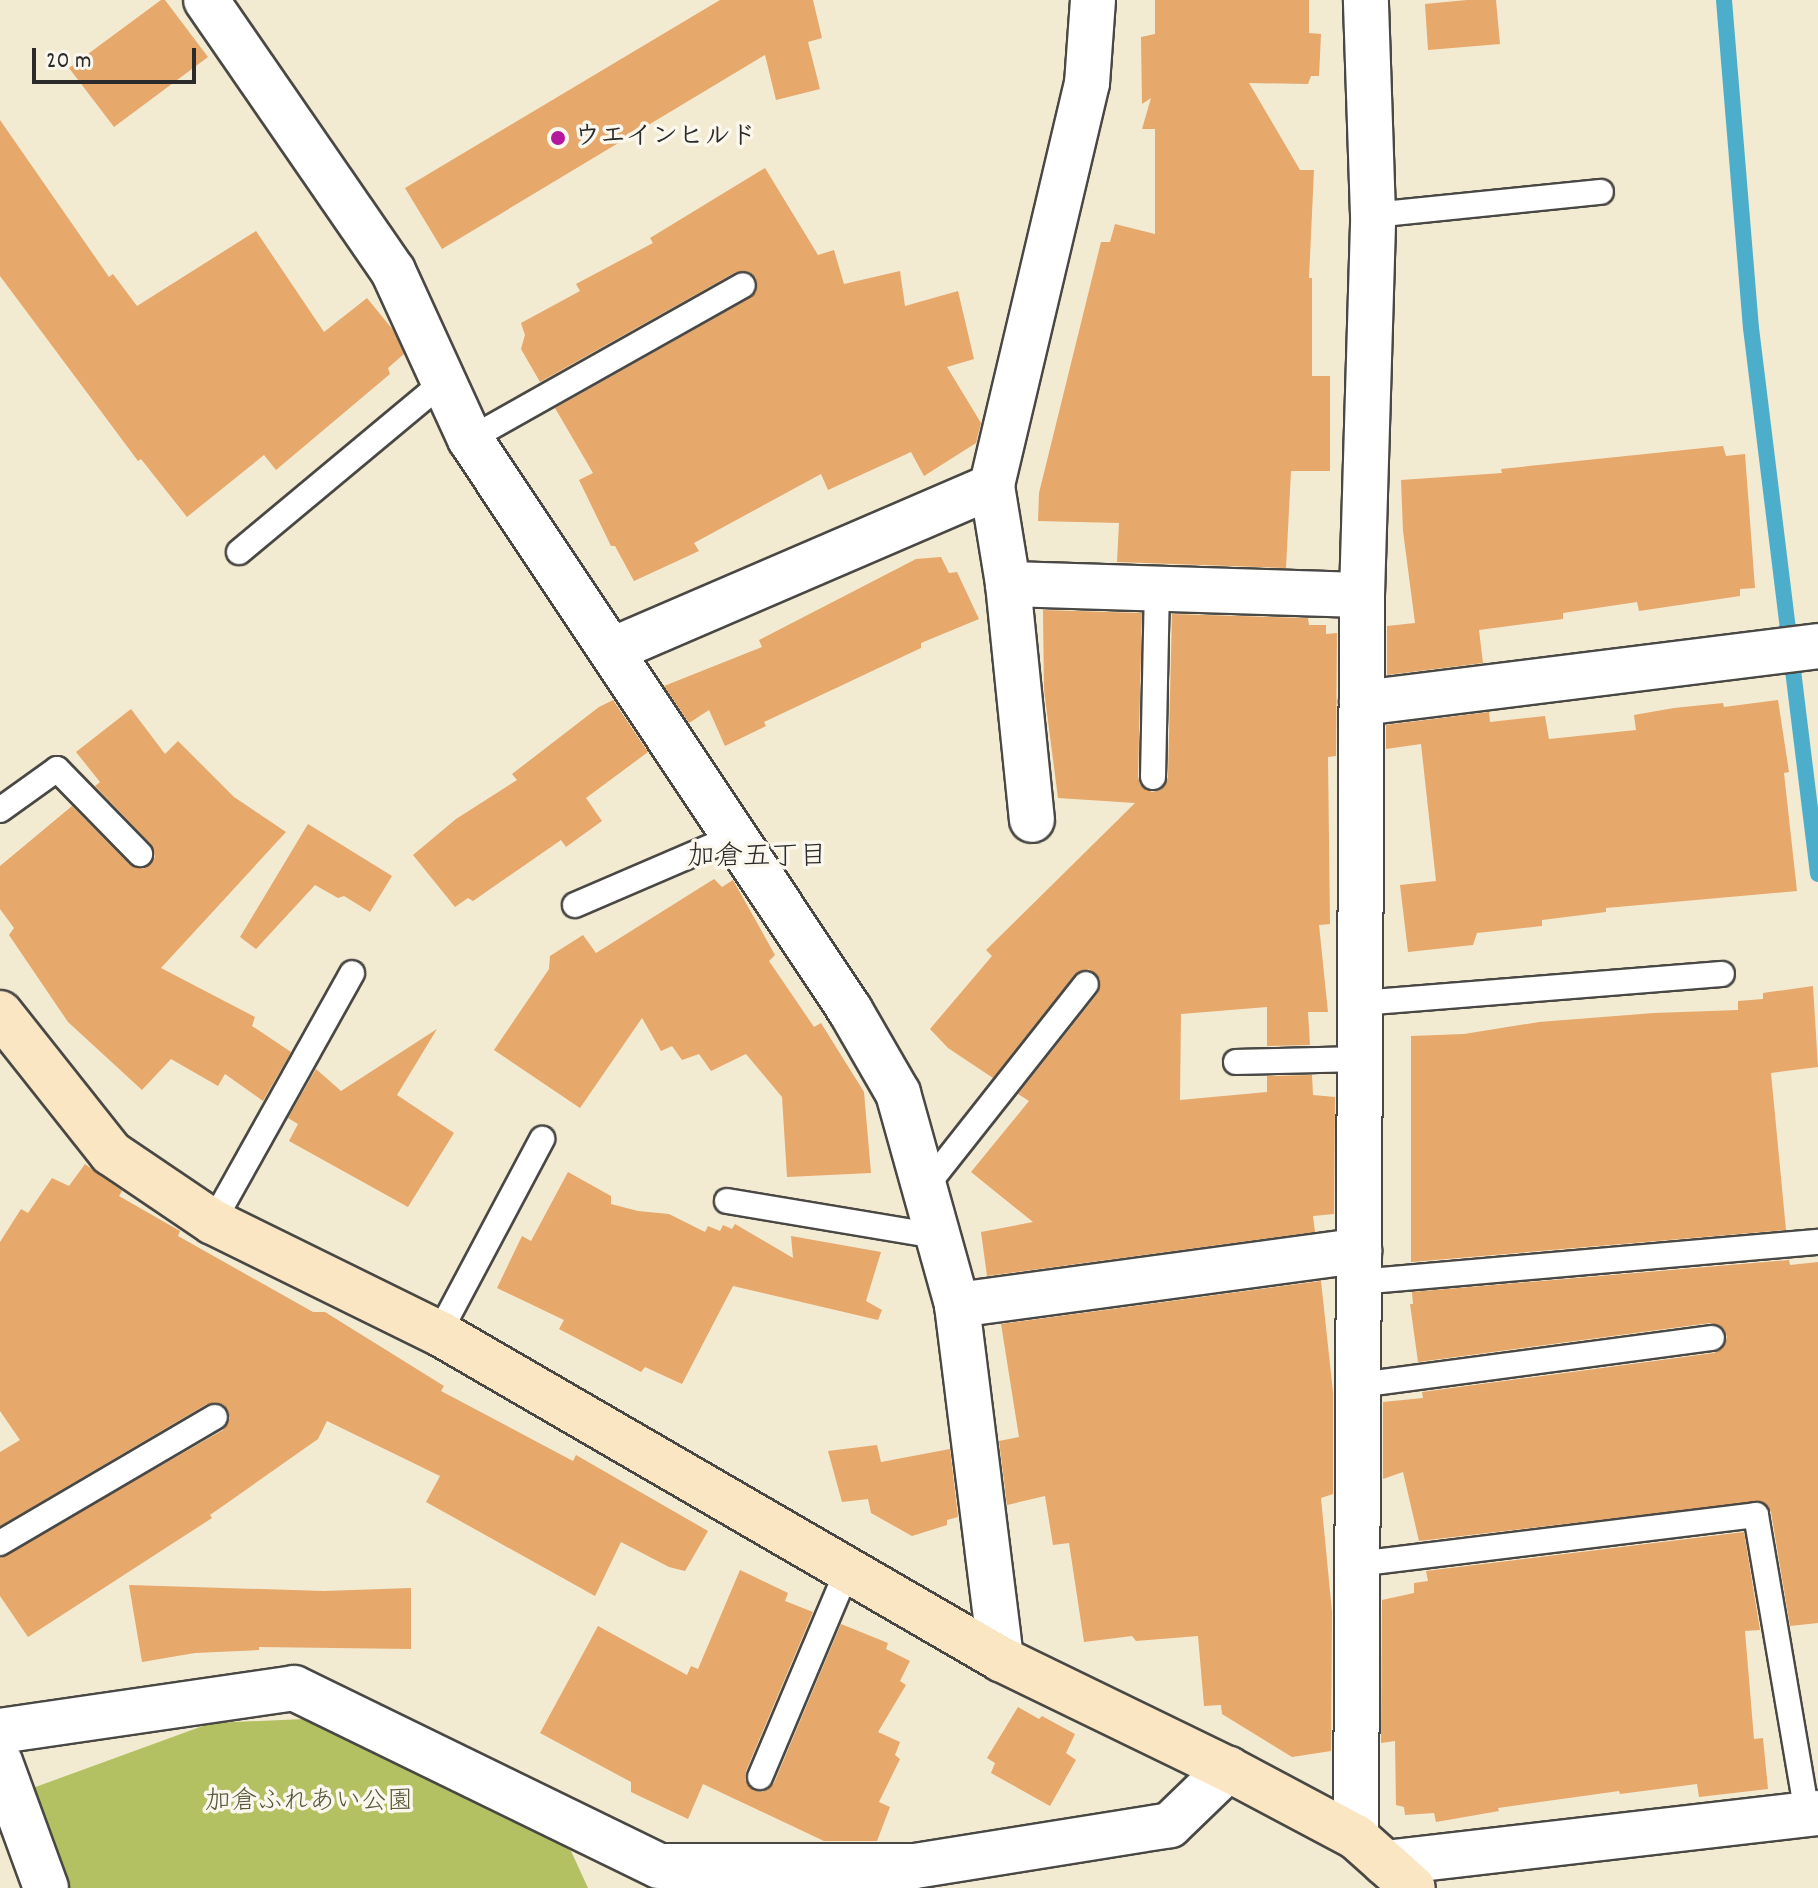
<!DOCTYPE html>
<meta charset="utf-8">
<style>
body{margin:0}
#map{position:relative;width:1818px;height:1888px;overflow:hidden;background:#f3ead2;font-family:Dekko,"Klee One",sans-serif}
div>[style]{position:absolute}
[style*='--x']{left:calc(var(--x)*1px);top:calc(var(--y)*1px);width:calc(var(--w)*1px);rotate:calc(var(--a)*1deg)}
.green>*{inset:0;background:#b4c163}
.stream>*{height:16px;margin:-8px;padding:0 8px;transform-origin:8px;border-radius:8px;background:#4daecc}
.building>*{inset:0;background:#e6a86b}
.roads{filter:drop-shadow(2px 0 #494844) drop-shadow(-2px 0 #494844) drop-shadow(0 2px #494844) drop-shadow(0 -2px #494844)}
.lane>*{height:24px;margin:-12px;padding:0 12px;transform-origin:12px;border-radius:12px;background:#fff}
.street>*{height:44px;margin:-22px;padding:0 22px;transform-origin:22px;border-radius:22px;background:#fff}
.secondary>*{height:44px;margin:-22px;padding:0 22px;transform-origin:22px;border-radius:22px;background:#fbe6c4}
.dots>*{width:22px;height:22px;translate:-50% -50%;box-sizing:border-box;border:4px solid #fbf7ec;border-radius:50%}
span{translate:-50% -50%;white-space:nowrap;text-align:center;line-height:1.15;-webkit-text-stroke:7px #fbf7ec;paint-order:stroke}
.poi-label{font-size:26px;color:#2b2b2b;font-weight:700}
.left{translate:0 -50%;text-align:left}
.park-label{font-size:26px;color:#54583c}
.neighbourhood-label{font-size:28px;color:#2b2b2b}
.scale{position:absolute;left:32px;top:48px;width:164px;height:36px;box-sizing:border-box;border:4px solid #2b2b2b;border-top:0;padding-left:10px;font-size:24px;line-height:28px;white-space:nowrap;color:#2b2b2b;-webkit-text-stroke:6px #fbf7ec;paint-order:stroke}
</style>
<div id="map">
<div class="green">
<div style="clip-path:polygon(327px 1718px,456px 1779px,571px 1851px,588px 1888px,69px 1888px,30px 1789px,211px 1723px)"></div>
</div>
<div class="stream">
<div style="--x:1724;--y:0;--w:329;--a:85.3"></div>
<div style="--x:1751;--y:328;--w:550;--a:83"></div>
</div>
<div class="building">
<div style="clip-path:polygon(161px 0,165px 0,208px 57px,114px 127px,69px 68px)"></div>
<div style="clip-path:polygon(720px 0,813px 0,822px 38px,808px 42px,820px 89px,776px 100px,765px 55px,442px 249px,405px 188px)"></div>
<div style="clip-path:polygon(1155px 0,1309px 0,1309px 33px,1321px 34px,1319px 76px,1311px 76px,1308px 84px,1249px 83px,1300px 170px,1314px 170px,1309px 278px,1312px 278px,1312px 376px,1330px 376px,1330px 471px,1291px 471px,1286px 568px,1117px 562px,1119px 523px,1038px 521px,1039px 493px,1101px 242px,1110px 242px,1115px 224px,1155px 234px,1155px 129px,1142px 129px,1151px 98px,1142px 104px,1141px 37px,1155px 34px)"></div>
<div style="clip-path:polygon(1467px 0,1496px 0,1500px 44px,1428px 50px,1425px 4px)"></div>
<div style="clip-path:polygon(0 120px,109px 277px,113px 274px,137px 306px,256px 231px,324px 332px,367px 298px,393px 330px,404px 354px,388px 368px,390px 374px,276px 470px,264px 455px,187px 517px,141px 459px,138px 461px,0 276px)"></div>
<div style="clip-path:polygon(765px 168px,818px 255px,834px 250px,844px 284px,900px 271px,905px 306px,958px 291px,974px 359px,947px 367px,981px 423px,976px 443px,924px 476px,911px 452px,828px 490px,821px 474px,694px 543px,699px 551px,634px 581px,615px 546px,611px 546px,579px 480px,593px 473px,555px 408px,750px 298px,756px 292px,756px 278px,750px 272px,736px 272px,540px 382px,521px 349px,525px 335px,521px 323px,580px 291px,576px 284px,653px 243px,650px 238px)"></div>
<div style="clip-path:polygon(1723px 446px,1726px 456px,1745px 454px,1755px 588px,1740px 589px,1740px 596px,1639px 611px,1637px 602px,1563px 613px,1563px 619px,1479px 630px,1483px 663px,1387px 675px,1387px 626px,1415px 623px,1403px 531px,1401px 480px,1502px 473px,1501px 469px)"></div>
<div style="clip-path:polygon(941px 557px,949px 573px,957px 572px,979px 619px,921px 643px,921px 648px,764px 722px,766px 726px,725px 746px,709px 710px,689px 723px,664px 686px,762px 647px,759px 640px,916px 559px)"></div>
<div style="clip-path:polygon(1043px 610px,1142px 613px,1138px 777px,1140px 785px,1152px 792px,1161px 790px,1168px 777px,1172px 614px,1308px 618px,1309px 625px,1326px 625px,1326px 634px,1337px 633px,1336px 756px,1328px 757px,1330px 924px,1319px 925px,1328px 1012px,1308px 1012px,1310px 1045px,1267px 1046px,1267px 1007px,1181px 1014px,1180px 1100px,1267px 1092px,1267px 1076px,1312px 1075px,1313px 1095px,1335px 1097px,1334px 1214px,1313px 1216px,1315px 1232px,987px 1276px,981px 1232px,1033px 1222px,971px 1172px,1029px 1101px,1018px 1094px,1098px 993px,1100px 979px,1089px 969px,1075px 974px,993px 1078px,948px 1048px,930px 1029px,992px 956px,986px 950px,1135px 803px,1058px 798px,1044px 690px)"></div>
<div style="clip-path:polygon(613px 700px,648px 752px,586px 798px,602px 821px,566px 847px,561px 840px,473px 901px,468px 898px,455px 907px,413px 855px,456px 819px,517px 780px,512px 774px,599px 707px)"></div>
<div style="clip-path:polygon(1778px 700px,1789px 772px,1784px 773px,1797px 891px,1606px 908px,1606px 912px,1542px 920px,1542px 926px,1477px 933px,1473px 945px,1408px 952px,1400px 885px,1436px 881px,1421px 744px,1386px 749px,1386px 725px,1489px 712px,1490px 722px,1545px 716px,1549px 739px,1636px 730px,1634px 715px,1674px 708px,1723px 703px,1724px 707px)"></div>
<div style="clip-path:polygon(131px 709px,165px 754px,178px 741px,234px 797px,286px 832px,161px 968px,255px 1017px,252px 1026px,291px 1052px,263px 1101px,225px 1074px,218px 1086px,171px 1059px,142px 1090px,68px 1022px,9px 935px,14px 928px,0 909px,0 866px,72px 806px,130px 865px,143px 869px,151px 864px,155px 857px,151px 844px,95px 786px,100px 782px,76px 752px)"></div>
<div style="clip-path:polygon(308px 824px,392px 876px,370px 912px,344px 896px,338px 898px,315px 885px,256px 949px,240px 937px)"></div>
<div style="clip-path:polygon(714px 879px,722px 887px,733px 880px,775px 955px,769px 961px,814px 1027px,821px 1023px,864px 1092px,871px 1173px,787px 1177px,782px 1097px,746px 1054px,711px 1071px,699px 1054px,682px 1060px,672px 1046px,661px 1051px,642px 1018px,580px 1108px,494px 1050px,549px 969px,550px 956px,583px 935px,596px 953px)"></div>
<div style="clip-path:polygon(1813px 986px,1818px 1067px,1771px 1073px,1786px 1230px,1411px 1262px,1411px 1036px,1464px 1034px,1539px 1022px,1654px 1013px,1738px 1010px,1738px 1001px,1763px 999px,1763px 993px)"></div>
<div style="clip-path:polygon(437px 1029px,397px 1095px,454px 1133px,408px 1207px,289px 1141px,298px 1124px,288px 1118px,316px 1069px,341px 1091px)"></div>
<div style="clip-path:polygon(85px 1164px,122px 1191px,119px 1196px,180px 1231px,178px 1236px,313px 1312px,325px 1312px,444px 1386px,441px 1391px,573px 1461px,576px 1455px,708px 1531px,685px 1571px,669px 1567px,621px 1542px,595px 1596px,426px 1502px,440px 1476px,327px 1421px,318px 1439px,210px 1515px,212px 1518px,28px 1637px,0 1596px,0 1558px,223px 1430px,230px 1418px,223px 1404px,207px 1404px,0 1526px,0 1452px,20px 1440px,0 1411px,0 1242px,21px 1209px,28px 1213px,52px 1178px,69px 1186px)"></div>
<div style="clip-path:polygon(568px 1172px,611px 1196px,611px 1204px,638px 1211px,669px 1214px,705px 1232px,708px 1226px,720px 1231px,723px 1225px,732px 1229px,735px 1224px,793px 1258px,791px 1236px,881px 1252px,866px 1301px,882px 1310px,878px 1320px,733px 1286px,682px 1384px,645px 1367px,641px 1372px,559px 1329px,564px 1320px,497px 1288px,522px 1236px,531px 1241px)"></div>
<div style="clip-path:polygon(1789px 1260px,1790px 1265px,1818px 1262px,1818px 1623px,1790px 1626px,1771px 1512px,1761px 1501px,1419px 1541px,1403px 1472px,1383px 1479px,1383px 1402px,1423px 1398px,1422px 1392px,1714px 1353px,1722px 1349px,1727px 1337px,1723px 1328px,1710px 1323px,1418px 1362px,1410px 1304px,1413px 1304px,1412px 1292px)"></div>
<div style="clip-path:polygon(1321px 1281px,1333px 1392px,1333px 1494px,1321px 1498px,1332px 1612px,1331px 1751px,1292px 1757px,1222px 1714px,1221px 1705px,1204px 1706px,1198px 1636px,1136px 1641px,1132px 1636px,1084px 1642px,1069px 1543px,1053px 1545px,1045px 1496px,1007px 1505px,999px 1441px,1019px 1437px,1001px 1324px)"></div>
<div style="clip-path:polygon(877px 1445px,881px 1462px,950px 1449px,958px 1517px,947px 1520px,947px 1525px,912px 1536px,871px 1513px,868px 1499px,842px 1502px,828px 1451px)"></div>
<div style="clip-path:polygon(1744px 1532px,1760px 1630px,1745px 1631px,1754px 1739px,1763px 1738px,1768px 1789px,1699px 1797px,1697px 1784px,1620px 1794px,1619px 1791px,1498px 1808px,1499px 1811px,1436px 1822px,1434px 1813px,1405px 1815px,1404px 1807px,1396px 1805px,1395px 1741px,1381px 1743px,1382px 1600px,1414px 1593px,1414px 1583px,1428px 1581px,1426px 1571px)"></div>
<div style="clip-path:polygon(740px 1570px,788px 1593px,785px 1601px,813px 1612px,746px 1771px,745px 1780px,753px 1790px,763px 1792px,774px 1783px,841px 1624px,888px 1643px,886px 1649px,910px 1661px,900px 1681px,906px 1685px,878px 1732px,900px 1742px,895px 1755px,900px 1759px,879px 1802px,890px 1807px,877px 1841px,824px 1841px,703px 1784px,688px 1819px,631px 1792px,631px 1782px,540px 1733px,598px 1626px,687px 1675px,691px 1666px,698px 1669px)"></div>
<div style="clip-path:polygon(129px 1585px,324px 1591px,411px 1588px,411px 1649px,259px 1647px,259px 1650px,195px 1653px,142px 1662px)"></div>
<div style="clip-path:polygon(1018px 1707px,1039px 1719px,1042px 1716px,1075px 1734px,1066px 1753px,1076px 1760px,1050px 1806px,991px 1773px,995px 1763px,987px 1758px)"></div>
</div>
<div class="roads">
<div class="lane">
<div style="--x:1373;--y:215;--w:229;--a:-5.8"></div>
<div style="--x:470;--y:439;--w:313;--a:-29.4"></div>
<div style="--x:239;--y:552;--w:267;--a:-39.8"></div>
<div style="--x:1153;--y:777;--w:186;--a:-88.8"></div>
<div style="--x:0;--y:810;--w:70;--a:-35.7"></div>
<div style="--x:57;--y:769;--w:119;--a:45.7"></div>
<div style="--x:575;--y:905;--w:174;--a:-23.3"></div>
<div style="--x:1360;--y:1003;--w:363;--a:-4.6"></div>
<div style="--x:1236;--y:1062;--w:124;--a:-1.4"></div>
<div style="--x:924;--y:1189;--w:261;--a:-51.7"></div>
<div style="--x:727;--y:1201;--w:213;--a:9.5"></div>
<div style="--x:213;--y:1222;--w:285;--a:-60.8"></div>
<div style="--x:1359;--y:1282;--w:461;--a:-5"></div>
<div style="--x:439;--y:1333;--w:220;--a:-62"></div>
<div style="--x:1359;--y:1385;--w:356;--a:-7.6"></div>
<div style="--x:0;--y:1543;--w:249;--a:-30.4"></div>
<div style="--x:1358;--y:1564;--w:401;--a:-7"></div>
<div style="--x:1756;--y:1515;--w:303;--a:80.3"></div>
<div style="--x:760;--y:1777;--w:224;--a:-67.1"></div>
</div>
<div class="street">
<div style="--x:206;--y:0;--w:329;--a:55.4"></div>
<div style="--x:393;--y:271;--w:185;--a:65.4"></div>
<div style="--x:470;--y:439;--w:686;--a:56.36"></div>
<div style="--x:850;--y:1010;--w:96;--a:60"></div>
<div style="--x:898;--y:1093;--w:220;--a:74.4"></div>
<div style="--x:957;--y:1305;--w:357;--a:82.9"></div>
<div style="--x:1093;--y:0;--w:83;--a:94.1"></div>
<div style="--x:1087;--y:83;--w:414;--a:103.3"></div>
<div style="--x:992;--y:486;--w:99;--a:80.7"></div>
<div style="--x:1008;--y:584;--w:354;--a:1.8"></div>
<div style="--x:1008;--y:584;--w:237;--a:84.2"></div>
<div style="--x:612;--y:650;--w:414;--a:-23.3"></div>
<div style="--x:1362;--y:703;--w:460;--a:-7.1"></div>
<div style="--x:957;--y:1305;--w:406;--a:-7.7"></div>
<div style="--x:0;--y:1731;--w:297;--a:-8.3"></div>
<div style="--x:294;--y:1688;--w:406;--a:26"></div>
<div style="--x:659;--y:1866;--w:256;--a:0"></div>
<div style="--x:915;--y:1866;--w:258;--a:-9.1"></div>
<div style="--x:1170;--y:1825;--w:81;--a:-44"></div>
<div style="--x:0;--y:1762;--w:134;--a:69.9"></div>
<div style="--x:1356;--y:1837;--w:1242;--a:-89.72"></div>
<div style="--x:1362;--y:595;--w:380;--a:-88.3"></div>
<div style="--x:1373;--y:215;--w:215;--a:-91.9"></div>
<div style="--x:1385;--y:1863;--w:436;--a:-6.6"></div>
</div>
<div class="secondary">
<div style="--x:0;--y:1013;--w:179;--a:51.6"></div>
<div style="--x:111;--y:1153;--w:123;--a:34.1"></div>
<div style="--x:213;--y:1222;--w:252;--a:26.2"></div>
<div style="--x:439;--y:1333;--w:650;--a:30.12"></div>
<div style="--x:1001;--y:1659;--w:252;--a:25.9"></div>
<div style="--x:1228;--y:1769;--w:145;--a:28"></div>
<div style="--x:1356;--y:1837;--w:76;--a:41.8"></div>
</div>
</div>
<div class="dots">
<div style="left:558px;top:138px;background:#b5179e"></div>
</div>
<div class="poi-label">
<span class="left" style="left:574px;top:138px">ウエインヒルド</span>
</div>
<div class="park-label">
<span style="left:309px;top:1803px">加倉ふれあい公園</span>
</div>
<div class="neighbourhood-label">
<span style="left:757px;top:859px">加倉五丁目</span>
</div>
<div class="scale">20 m</div>
</div>
